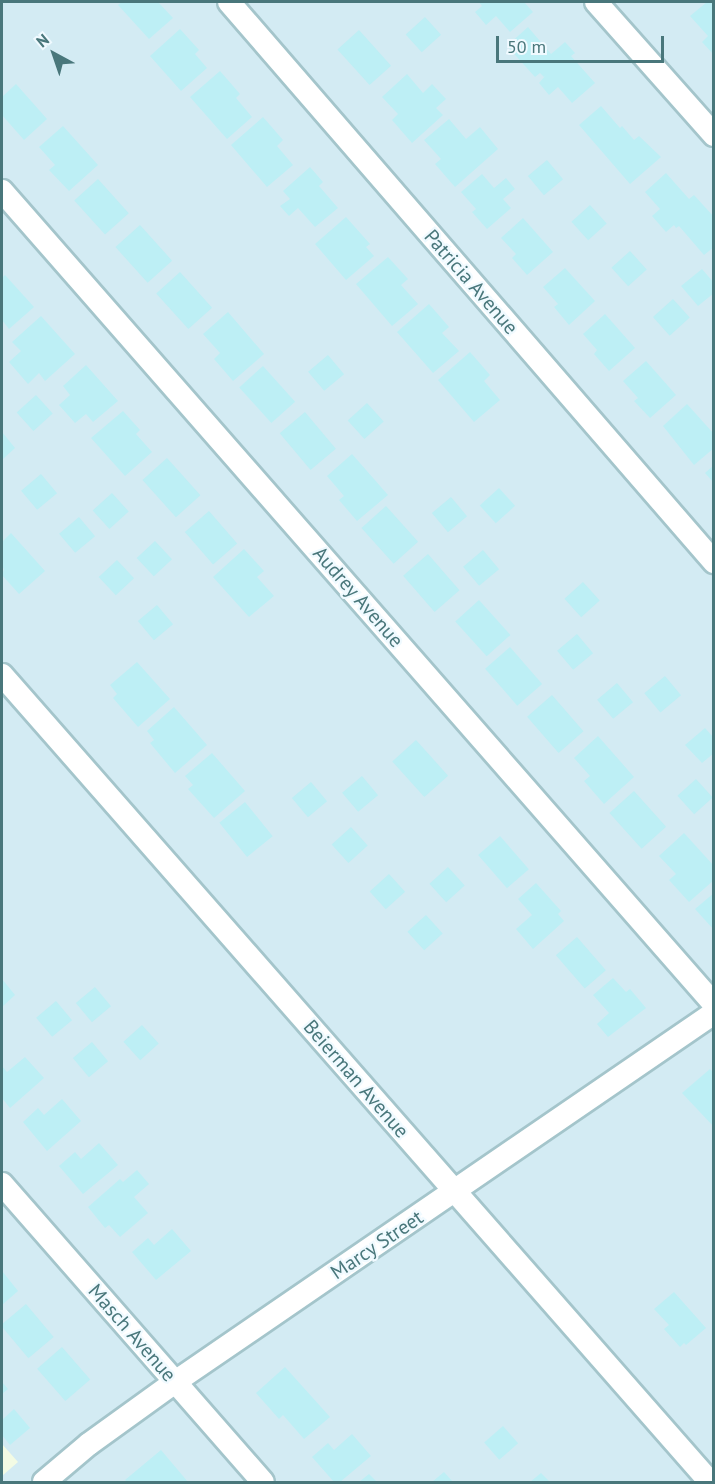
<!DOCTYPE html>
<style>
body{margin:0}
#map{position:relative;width:715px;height:1484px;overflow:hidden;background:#e8f6fe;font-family:"PT Sans",sans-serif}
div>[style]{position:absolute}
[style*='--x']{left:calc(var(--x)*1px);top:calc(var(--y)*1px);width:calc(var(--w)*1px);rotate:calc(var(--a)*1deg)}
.residential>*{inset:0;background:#d3ebf3;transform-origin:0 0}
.education>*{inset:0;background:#f3fbe4}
.building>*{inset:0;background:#bdeff5;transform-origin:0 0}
.roads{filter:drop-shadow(2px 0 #a4c5cb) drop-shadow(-2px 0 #a4c5cb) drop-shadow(0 2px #a4c5cb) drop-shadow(0 -2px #a4c5cb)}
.minor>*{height:22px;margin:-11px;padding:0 11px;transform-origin:11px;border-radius:11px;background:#fff}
span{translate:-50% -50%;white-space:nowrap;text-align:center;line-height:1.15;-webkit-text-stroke:4.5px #f0faff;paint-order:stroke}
.street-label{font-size:20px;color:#49777b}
.frame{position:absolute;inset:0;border:3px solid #49777b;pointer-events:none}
.north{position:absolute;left:24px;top:24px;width:60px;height:60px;-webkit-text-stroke:4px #f0faff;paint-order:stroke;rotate:320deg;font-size:16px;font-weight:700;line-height:24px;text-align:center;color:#49777b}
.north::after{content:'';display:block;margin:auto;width:21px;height:27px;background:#49777b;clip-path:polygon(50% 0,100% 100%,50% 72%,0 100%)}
.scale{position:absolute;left:496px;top:36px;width:168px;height:27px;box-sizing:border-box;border:3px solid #49777b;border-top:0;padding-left:8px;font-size:18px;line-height:21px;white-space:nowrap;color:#49777b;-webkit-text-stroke:4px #f0faff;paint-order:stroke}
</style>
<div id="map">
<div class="residential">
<div style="left:2px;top:2px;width:711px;height:1480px"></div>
</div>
<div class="education">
<div style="clip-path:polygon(2px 1444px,18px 1462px,2px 1476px)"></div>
</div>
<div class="building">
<div style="clip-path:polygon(122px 2px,158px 2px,173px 18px,149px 39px,118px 5px)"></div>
<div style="clip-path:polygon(479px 2px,524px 2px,533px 12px,510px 32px,496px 16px,486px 25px,475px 12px,482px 6px)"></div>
<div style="clip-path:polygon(707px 2px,714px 2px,714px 55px,702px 42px,708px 36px,690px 16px)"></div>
<div style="left:425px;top:17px;width:24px;height:26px;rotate:48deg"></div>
<div style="clip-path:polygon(528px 27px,551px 54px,565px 42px,575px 53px,571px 56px,595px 83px,572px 103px,558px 87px,549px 95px,539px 83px,546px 75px,544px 77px,540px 73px,535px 77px,507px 46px)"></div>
<div style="clip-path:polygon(180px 29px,199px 50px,195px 54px,207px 68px,181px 91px,150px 56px)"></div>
<div style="left:359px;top:30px;width:48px;height:29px;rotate:48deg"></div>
<div style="clip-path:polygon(220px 71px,240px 94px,236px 98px,252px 117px,227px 139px,190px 97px)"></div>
<div style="clip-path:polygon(407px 74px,423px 93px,432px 84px,446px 99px,436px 108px,443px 115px,412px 143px,392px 120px,398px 114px,382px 97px)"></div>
<div style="clip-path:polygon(16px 84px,47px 119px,24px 140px,2px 115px,2px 97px)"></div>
<div style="clip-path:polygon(601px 106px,620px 128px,622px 126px,634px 140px,639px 136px,661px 157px,630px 184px,579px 125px)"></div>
<div style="clip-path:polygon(263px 117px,283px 140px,277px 146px,293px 165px,267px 187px,231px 145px)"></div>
<div style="clip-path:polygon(449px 119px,466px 139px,480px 127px,498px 149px,455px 187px,435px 164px,441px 159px,424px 140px)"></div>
<div style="clip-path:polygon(63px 126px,98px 165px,69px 191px,49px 170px,55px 165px,39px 147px)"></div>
<div style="left:547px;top:160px;width:25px;height:25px;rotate:50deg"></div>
<div style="clip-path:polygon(310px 167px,323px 182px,319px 186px,338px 208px,315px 227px,298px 208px,289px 216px,280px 206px,290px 199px,283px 191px)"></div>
<div style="clip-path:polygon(666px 173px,689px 199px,694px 195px,714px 217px,714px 247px,704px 255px,679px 226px,676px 228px,674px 225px,666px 232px,652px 216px,660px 209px,645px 192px)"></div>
<div style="clip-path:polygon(482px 174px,494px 188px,506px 178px,515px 189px,503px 199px,511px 208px,487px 229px,472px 212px,476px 209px,461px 192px)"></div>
<div style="left:98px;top:179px;width:46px;height:32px;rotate:48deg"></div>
<div style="left:590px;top:205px;width:25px;height:25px;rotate:48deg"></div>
<div style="clip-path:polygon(346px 217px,370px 244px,366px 247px,374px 256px,346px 280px,315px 244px)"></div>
<div style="clip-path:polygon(523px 218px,553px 252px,527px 275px,512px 258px,516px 254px,501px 238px)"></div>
<div style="left:140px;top:225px;width:48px;height:33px;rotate:48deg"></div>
<div style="left:630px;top:251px;width:25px;height:25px;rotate:48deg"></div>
<div style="clip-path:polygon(388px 257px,408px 279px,401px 285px,418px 304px,392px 326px,356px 284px)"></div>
<div style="clip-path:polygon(565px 268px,595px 301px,569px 325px,554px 307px,558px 304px,543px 287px)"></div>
<div style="clip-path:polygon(702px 269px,714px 283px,714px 293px,698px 306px,681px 286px)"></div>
<div style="left:180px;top:272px;width:48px;height:32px;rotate:48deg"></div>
<div style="clip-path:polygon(5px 275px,34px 307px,9px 329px,2px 320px,2px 278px)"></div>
<div style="left:673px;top:299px;width:25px;height:27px;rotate:48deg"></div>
<div style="clip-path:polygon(429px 304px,449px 327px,442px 333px,459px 351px,433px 373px,397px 332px)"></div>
<div style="clip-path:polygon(228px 312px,264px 354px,233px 381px,214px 359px,220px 353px,203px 334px)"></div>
<div style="clip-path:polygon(605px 314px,635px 348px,609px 371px,594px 354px,597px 350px,583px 334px)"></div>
<div style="clip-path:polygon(41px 316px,75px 354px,45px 381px,39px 373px,28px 384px,9px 362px,21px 351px,12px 342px)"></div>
<div style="clip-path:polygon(470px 352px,490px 375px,484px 381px,500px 400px,474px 422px,438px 380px)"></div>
<div style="left:328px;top:355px;width:25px;height:26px;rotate:50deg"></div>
<div style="clip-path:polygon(646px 361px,676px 395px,650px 418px,634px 401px,638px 398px,623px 381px)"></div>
<div style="clip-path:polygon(86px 365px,118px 401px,93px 422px,86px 414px,75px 423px,59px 405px,70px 395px,63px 386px)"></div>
<div style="left:263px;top:366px;width:48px;height:32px;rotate:48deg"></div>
<div style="left:36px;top:395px;width:25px;height:26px;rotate:48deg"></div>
<div style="left:367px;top:403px;width:25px;height:26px;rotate:48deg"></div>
<div style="clip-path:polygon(687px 404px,714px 434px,714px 448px,694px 465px,663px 426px)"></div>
<div style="clip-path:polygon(123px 411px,140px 430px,136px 434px,152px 452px,125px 476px,91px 438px)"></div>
<div style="left:305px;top:412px;width:48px;height:33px;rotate:50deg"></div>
<div style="clip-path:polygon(2px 432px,15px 448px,2px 460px)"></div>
<div style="clip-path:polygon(352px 454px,388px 495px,357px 521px,339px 500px,344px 496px,327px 476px)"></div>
<div style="left:167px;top:458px;width:50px;height:33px;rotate:48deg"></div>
<div style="clip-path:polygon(714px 465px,714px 483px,705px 473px)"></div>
<div style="left:41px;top:474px;width:25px;height:26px;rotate:50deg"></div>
<div style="left:499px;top:488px;width:24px;height:26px;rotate:48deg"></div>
<div style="left:112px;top:493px;width:25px;height:26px;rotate:48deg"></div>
<div style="left:451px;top:497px;width:25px;height:25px;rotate:50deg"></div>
<div style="left:386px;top:506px;width:48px;height:33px;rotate:48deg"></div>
<div style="left:209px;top:511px;width:43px;height:32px;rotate:49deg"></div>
<div style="left:79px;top:517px;width:25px;height:26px;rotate:50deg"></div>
<div style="clip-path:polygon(11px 533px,45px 571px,19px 594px,2px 575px,4px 569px,2px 566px,2px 542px)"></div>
<div style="left:155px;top:541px;width:25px;height:25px;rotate:47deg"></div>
<div style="clip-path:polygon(244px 549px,264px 571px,257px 577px,274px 596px,249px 617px,213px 577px)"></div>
<div style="left:483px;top:550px;width:25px;height:26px;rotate:50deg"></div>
<div style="left:428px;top:554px;width:48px;height:33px;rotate:49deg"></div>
<div style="left:117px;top:560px;width:25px;height:25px;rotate:47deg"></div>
<div style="left:583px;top:582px;width:25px;height:25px;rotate:48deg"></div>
<div style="left:479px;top:600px;width:47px;height:32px;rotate:48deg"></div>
<div style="left:157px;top:605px;width:25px;height:25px;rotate:50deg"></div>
<div style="left:577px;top:634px;width:25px;height:26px;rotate:50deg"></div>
<div style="left:510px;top:647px;width:49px;height:33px;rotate:49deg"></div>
<div style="clip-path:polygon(137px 662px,170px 699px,138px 727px,113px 698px,117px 694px,110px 685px)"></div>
<div style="left:665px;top:676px;width:25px;height:27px;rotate:50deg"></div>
<div style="left:617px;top:683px;width:25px;height:26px;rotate:50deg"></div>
<div style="left:552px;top:695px;width:48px;height:33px;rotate:49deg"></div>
<div style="clip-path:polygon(174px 707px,207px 745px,175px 773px,150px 743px,154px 740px,147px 731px)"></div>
<div style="clip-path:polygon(705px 728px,714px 738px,714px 753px,702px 763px,685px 745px)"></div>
<div style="clip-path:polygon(598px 736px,634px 777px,604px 804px,584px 781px,590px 776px,574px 758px)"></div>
<div style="left:416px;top:740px;width:48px;height:32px;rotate:48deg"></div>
<div style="clip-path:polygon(212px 753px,245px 791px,214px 818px,188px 789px,193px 785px,185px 776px)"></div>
<div style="left:362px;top:776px;width:25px;height:26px;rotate:50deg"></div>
<div style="left:696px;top:779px;width:25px;height:25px;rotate:48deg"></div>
<div style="left:311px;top:782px;width:25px;height:25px;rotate:50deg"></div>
<div style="left:634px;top:791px;width:48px;height:33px;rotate:48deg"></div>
<div style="left:245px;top:802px;width:44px;height:33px;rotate:51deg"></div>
<div style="left:351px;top:827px;width:25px;height:26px;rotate:48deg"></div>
<div style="clip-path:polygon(684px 833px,714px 866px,714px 880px,689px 902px,669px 880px,676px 874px,659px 856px)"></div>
<div style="left:500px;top:836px;width:44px;height:29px;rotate:49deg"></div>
<div style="left:448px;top:867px;width:25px;height:25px;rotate:48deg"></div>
<div style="left:389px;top:874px;width:24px;height:26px;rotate:48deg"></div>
<div style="clip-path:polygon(536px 883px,561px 911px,558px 914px,564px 921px,533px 949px,516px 929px,532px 915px,518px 899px)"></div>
<div style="clip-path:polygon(714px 893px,714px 930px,695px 909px)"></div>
<div style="left:426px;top:915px;width:25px;height:25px;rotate:48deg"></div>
<div style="left:577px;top:937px;width:44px;height:28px;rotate:49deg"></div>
<div style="clip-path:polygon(613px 978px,626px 992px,630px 989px,646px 1008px,608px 1037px,597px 1024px,609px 1013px,593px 995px)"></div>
<div style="clip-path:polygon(2px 979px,15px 995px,2px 1007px)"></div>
<div style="left:95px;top:987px;width:25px;height:25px;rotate:50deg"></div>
<div style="left:56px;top:1001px;width:25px;height:26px;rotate:50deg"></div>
<div style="left:142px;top:1025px;width:25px;height:25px;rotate:48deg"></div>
<div style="left:92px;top:1042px;width:25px;height:25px;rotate:50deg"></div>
<div style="clip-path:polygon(25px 1057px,44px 1078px,10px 1108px,2px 1098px,2px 1066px,7px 1072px)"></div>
<div style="clip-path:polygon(710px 1069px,714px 1073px,714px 1127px,682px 1093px)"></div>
<div style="clip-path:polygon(62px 1099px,81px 1121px,47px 1151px,23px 1122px,38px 1108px,44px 1115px)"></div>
<div style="clip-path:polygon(99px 1143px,118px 1165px,83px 1194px,59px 1166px,75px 1152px,81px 1159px)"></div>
<div style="clip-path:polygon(137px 1170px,149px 1184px,134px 1197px,148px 1213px,120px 1237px,109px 1225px,105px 1228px,88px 1207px,120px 1179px,123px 1182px)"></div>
<div style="clip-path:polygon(172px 1229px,191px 1251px,156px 1280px,132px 1252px,148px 1238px,154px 1245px)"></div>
<div style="clip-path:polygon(2px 1271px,18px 1291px,2px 1305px)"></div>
<div style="clip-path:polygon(674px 1292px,706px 1328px,686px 1345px,684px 1343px,680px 1347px,664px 1329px,669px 1325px,654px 1309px)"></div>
<div style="left:26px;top:1304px;width:43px;height:33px;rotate:50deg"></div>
<div style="left:62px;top:1347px;width:43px;height:33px;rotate:49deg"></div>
<div style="clip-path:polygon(285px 1367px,330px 1417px,304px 1439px,283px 1415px,279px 1419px,256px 1393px)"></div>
<div style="clip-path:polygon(2px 1382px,8px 1389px,2px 1394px)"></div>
<div style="clip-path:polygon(14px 1409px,30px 1428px,10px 1445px,2px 1435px,2px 1420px)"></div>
<div style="left:503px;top:1426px;width:23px;height:25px;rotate:49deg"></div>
<div style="clip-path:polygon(352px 1434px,371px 1456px,340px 1482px,334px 1482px,312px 1457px,328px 1443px,334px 1450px)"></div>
<div style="clip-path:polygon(161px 1450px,188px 1482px,127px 1482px,125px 1480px)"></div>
<div style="clip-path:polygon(444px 1472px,453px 1482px,432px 1482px)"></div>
<div style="clip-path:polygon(541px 1473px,550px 1482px,530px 1482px)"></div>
<div style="clip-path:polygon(369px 1474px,377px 1482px,359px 1482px)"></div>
</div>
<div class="roads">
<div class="minor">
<div style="--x:229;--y:2;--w:741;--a:49.11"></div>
<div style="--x:596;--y:2;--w:178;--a:48.4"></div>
<div style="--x:2;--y:191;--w:1081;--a:48.79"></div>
<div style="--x:2;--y:675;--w:1074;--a:48.74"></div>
<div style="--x:2;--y:1184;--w:396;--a:48.8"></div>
<div style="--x:44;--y:1482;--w:59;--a:-40.2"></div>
<div style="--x:89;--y:1444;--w:106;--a:-35.8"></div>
<div style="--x:175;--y:1382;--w:653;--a:-34.4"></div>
</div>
</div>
<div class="street-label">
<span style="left:471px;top:282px;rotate:49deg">Patricia Avenue</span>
<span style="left:358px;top:597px;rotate:49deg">Audrey Avenue</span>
<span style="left:356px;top:1079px;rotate:49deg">Beierman Avenue</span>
<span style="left:377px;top:1245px;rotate:-34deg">Marcy Street</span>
<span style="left:132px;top:1333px;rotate:49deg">Masch Avenue</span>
</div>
<div class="frame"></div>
<div class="north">N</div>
<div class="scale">50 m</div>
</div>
